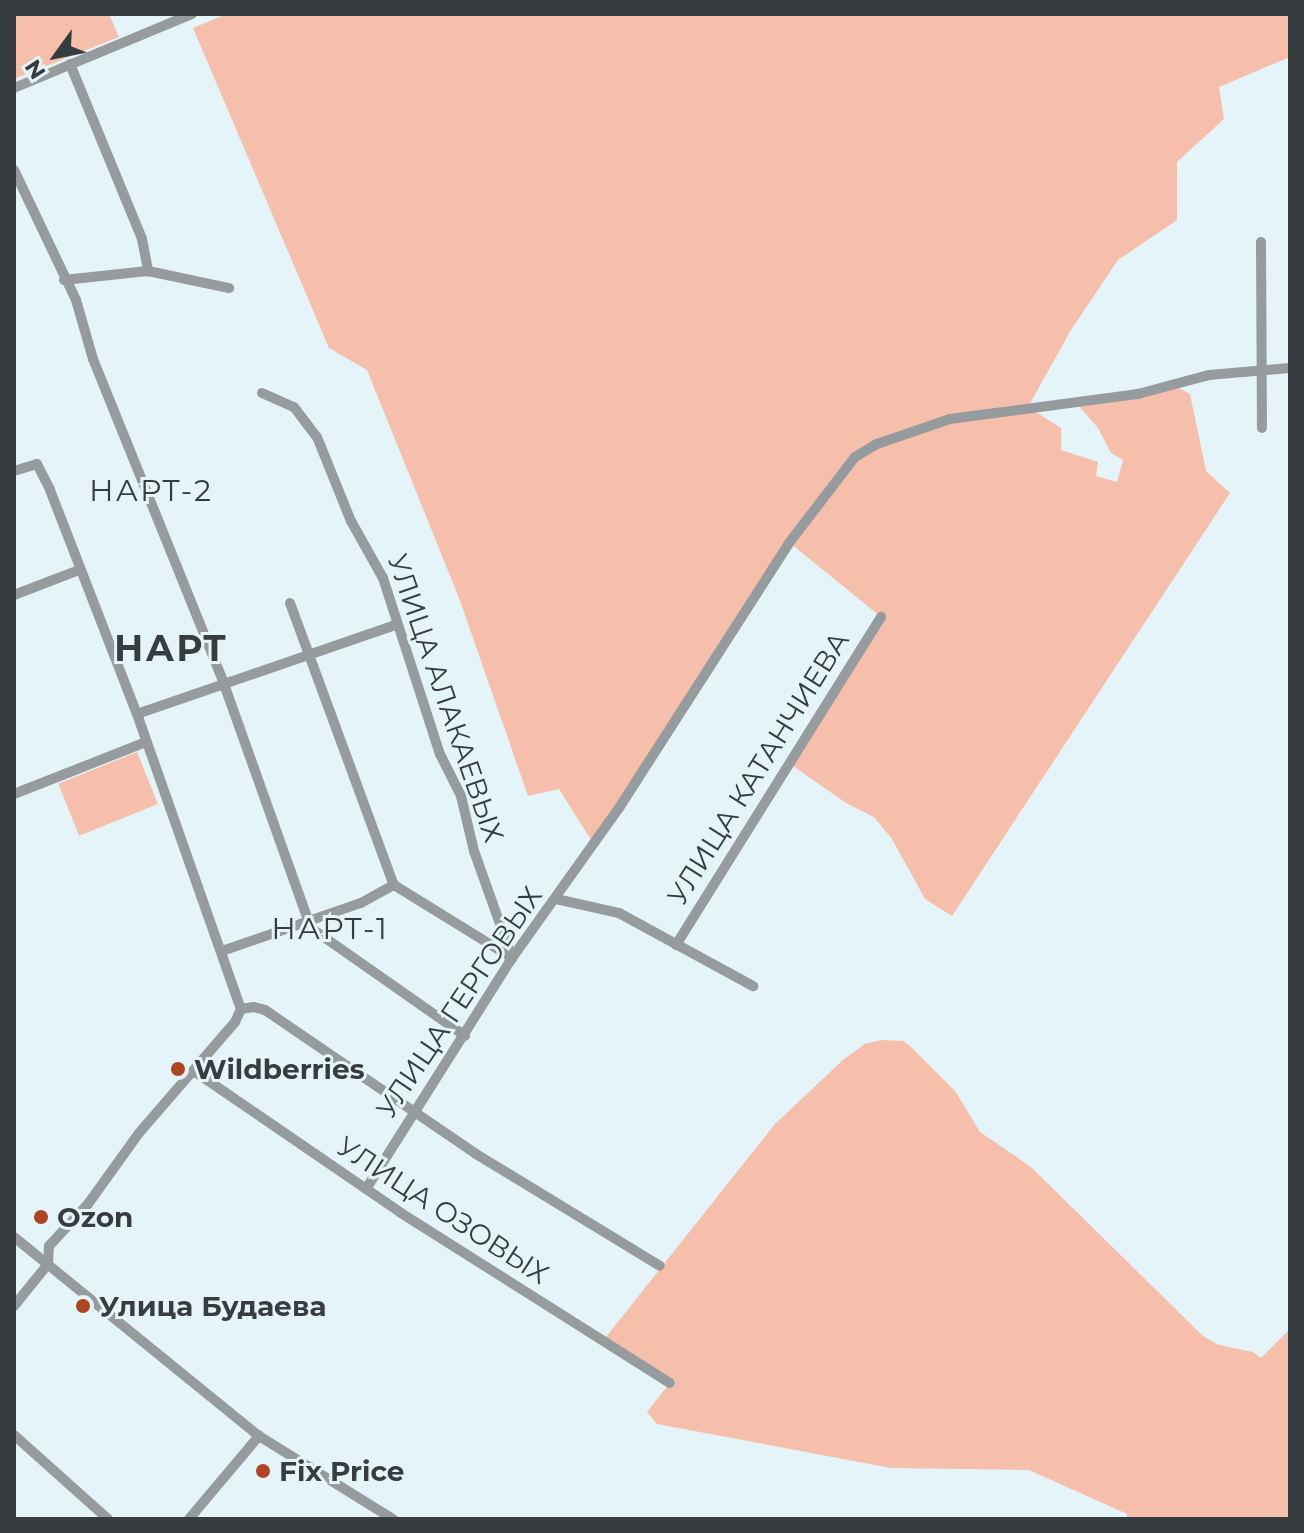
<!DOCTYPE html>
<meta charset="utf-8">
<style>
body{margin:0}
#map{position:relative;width:1304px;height:1533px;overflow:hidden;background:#e5f4f9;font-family:Montserrat,sans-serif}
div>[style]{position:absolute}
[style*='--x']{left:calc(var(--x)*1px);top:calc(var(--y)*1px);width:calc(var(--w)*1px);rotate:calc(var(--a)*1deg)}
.green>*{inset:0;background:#f6bfac;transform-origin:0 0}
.minor>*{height:10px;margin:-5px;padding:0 5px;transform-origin:5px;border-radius:5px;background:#969c9e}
.dots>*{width:22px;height:22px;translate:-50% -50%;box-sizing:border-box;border:4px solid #e5f4f9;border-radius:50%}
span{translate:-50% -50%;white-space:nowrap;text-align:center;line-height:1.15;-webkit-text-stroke:6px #e5f4f9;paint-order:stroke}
.street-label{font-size:28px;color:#373d3f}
.poi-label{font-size:28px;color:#373d3f;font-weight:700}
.left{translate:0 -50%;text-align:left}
.neighbourhood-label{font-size:30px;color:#373d3f;letter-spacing:2px}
.district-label{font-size:36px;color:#373d3f;font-weight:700;letter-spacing:2px}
.frame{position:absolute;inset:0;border:16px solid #373d3f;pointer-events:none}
.north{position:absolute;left:16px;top:16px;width:80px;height:80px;-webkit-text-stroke:6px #e5f4f9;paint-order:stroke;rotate:237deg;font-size:22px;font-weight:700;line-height:32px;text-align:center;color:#373d3f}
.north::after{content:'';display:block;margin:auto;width:28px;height:36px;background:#373d3f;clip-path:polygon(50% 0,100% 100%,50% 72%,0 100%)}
</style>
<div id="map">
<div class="green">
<div style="clip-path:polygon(14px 14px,109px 14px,119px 37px,14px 79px)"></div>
<div style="clip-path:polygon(227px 14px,1290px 14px,1290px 57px,1219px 87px,1224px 119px,1177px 162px,1177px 220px,1118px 260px,1071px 330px,1028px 407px,1061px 428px,1061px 450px,1098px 462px,1096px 476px,1117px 482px,1123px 460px,1111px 453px,1098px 428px,1079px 406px,1179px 388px,1190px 394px,1206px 471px,1230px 493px,952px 916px,925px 899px,892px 839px,874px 817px,846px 803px,790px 764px,881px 617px,790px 543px,593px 843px,559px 789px,528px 796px,459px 598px,367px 370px,329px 348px,193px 28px)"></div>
<div style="left:137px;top:752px;width:56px;height:85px;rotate:68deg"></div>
<div style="clip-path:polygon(881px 1040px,903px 1041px,910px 1046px,955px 1091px,980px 1132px,1031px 1167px,1203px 1336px,1219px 1345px,1253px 1352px,1261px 1358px,1290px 1329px,1290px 1519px,1127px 1519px,1127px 1514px,1029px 1470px,891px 1468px,657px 1424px,647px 1412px,669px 1384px,602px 1342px,775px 1124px,844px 1059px,865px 1044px)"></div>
</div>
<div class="minor">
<div style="--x:70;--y:64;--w:189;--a:67.6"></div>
<div style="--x:142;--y:239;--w:33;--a:79"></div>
<div style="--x:14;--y:88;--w:193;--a:-22.6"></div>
<div style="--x:14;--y:170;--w:144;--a:64.5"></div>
<div style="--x:76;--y:300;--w:61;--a:73.9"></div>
<div style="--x:93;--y:359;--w:350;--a:68"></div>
<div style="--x:224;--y:684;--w:259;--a:70.4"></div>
<div style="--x:311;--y:928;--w:188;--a:35"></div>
<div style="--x:1261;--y:242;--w:186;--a:89.7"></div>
<div style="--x:64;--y:280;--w:84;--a:-6.1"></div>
<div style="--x:148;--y:271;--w:83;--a:11.9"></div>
<div style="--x:262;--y:393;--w:35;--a:24"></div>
<div style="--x:294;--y:407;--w:38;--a:53"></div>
<div style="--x:317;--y:437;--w:91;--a:68"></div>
<div style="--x:351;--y:521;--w:65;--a:60.7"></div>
<div style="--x:383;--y:578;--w:185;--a:72.1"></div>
<div style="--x:440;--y:754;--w:47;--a:63.4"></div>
<div style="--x:461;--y:796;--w:57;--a:76.7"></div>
<div style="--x:474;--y:851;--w:114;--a:70.4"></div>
<div style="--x:14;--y:471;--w:24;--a:-17"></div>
<div style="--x:37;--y:464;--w:29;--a:63"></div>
<div style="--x:50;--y:490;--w:240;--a:68.8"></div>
<div style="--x:137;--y:714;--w:313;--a:70.6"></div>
<div style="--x:14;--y:595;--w:70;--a:-21"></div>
<div style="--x:290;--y:603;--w:301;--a:69.8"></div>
<div style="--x:394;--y:885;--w:139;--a:31.7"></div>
<div style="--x:137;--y:714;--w:274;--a:-19"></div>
<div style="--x:14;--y:794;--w:142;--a:-21.5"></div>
<div style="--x:556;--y:899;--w:65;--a:12.5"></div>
<div style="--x:619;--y:913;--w:153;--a:28.6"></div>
<div style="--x:676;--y:945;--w:387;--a:-58"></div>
<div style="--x:222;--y:951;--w:147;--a:-19.1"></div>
<div style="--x:361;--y:903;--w:38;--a:-29"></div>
<div style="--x:241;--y:1009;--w:13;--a:-9"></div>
<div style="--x:254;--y:1007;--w:11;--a:15"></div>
<div style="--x:265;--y:1010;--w:255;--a:34.3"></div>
<div style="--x:476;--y:1154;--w:215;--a:31.3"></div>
<div style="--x:194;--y:1071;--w:251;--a:34.4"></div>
<div style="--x:401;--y:1213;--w:318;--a:32.3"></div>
<div style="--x:366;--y:1189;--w:273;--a:-57.7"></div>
<div style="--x:512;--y:958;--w:184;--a:-54.5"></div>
<div style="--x:619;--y:808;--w:315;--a:-57.3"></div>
<div style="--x:789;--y:543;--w:108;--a:-52.5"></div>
<div style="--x:855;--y:457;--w:26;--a:-31"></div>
<div style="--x:877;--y:444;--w:77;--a:-18.9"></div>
<div style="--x:950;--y:419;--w:190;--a:-7.6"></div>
<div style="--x:1138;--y:394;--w:73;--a:-15"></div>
<div style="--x:1209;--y:375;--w:81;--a:-4.9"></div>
<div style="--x:14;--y:1237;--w:316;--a:39.1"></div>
<div style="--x:259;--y:1436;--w:158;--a:31.8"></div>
<div style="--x:14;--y:1306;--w:54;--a:-51"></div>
<div style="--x:48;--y:1264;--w:18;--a:-87"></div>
<div style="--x:49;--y:1246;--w:57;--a:-47.1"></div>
<div style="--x:88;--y:1204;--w:87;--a:-54.3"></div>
<div style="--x:139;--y:1133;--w:147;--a:-49.1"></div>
<div style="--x:235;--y:1022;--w:14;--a:-65"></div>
<div style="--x:14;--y:1435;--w:126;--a:41.8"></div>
<div style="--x:189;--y:1519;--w:109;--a:-49.9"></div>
</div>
<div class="dots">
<div style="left:178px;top:1069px;background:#ac4520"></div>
<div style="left:41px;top:1217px;background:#ac4520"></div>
<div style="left:83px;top:1306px;background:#ac4520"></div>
<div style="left:263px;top:1471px;background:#ac4520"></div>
</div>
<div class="street-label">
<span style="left:446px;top:698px;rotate:71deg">УЛИЦА АЛАКАЕВЫХ</span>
<span style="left:758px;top:768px;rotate:-58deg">УЛИЦА КАТАНЧИЕВА</span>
<span style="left:459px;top:1002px;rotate:-56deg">УЛИЦА ГЕРГОВЫХ</span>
<span style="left:443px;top:1210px;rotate:33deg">УЛИЦА ОЗОВЫХ</span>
</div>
<div class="poi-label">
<span class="left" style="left:194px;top:1069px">Wildberries</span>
<span class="left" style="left:57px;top:1217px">Ozon</span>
<span class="left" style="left:99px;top:1306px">Улица Будаева</span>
<span class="left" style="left:279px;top:1471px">Fix Price</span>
</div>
<div class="neighbourhood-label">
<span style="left:151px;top:491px">НАРТ-2</span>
<span style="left:330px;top:929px">НАРТ-1</span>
</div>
<div class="district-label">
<span style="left:171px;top:649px">НАРТ</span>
</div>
<div class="frame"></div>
<div class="north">N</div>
</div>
